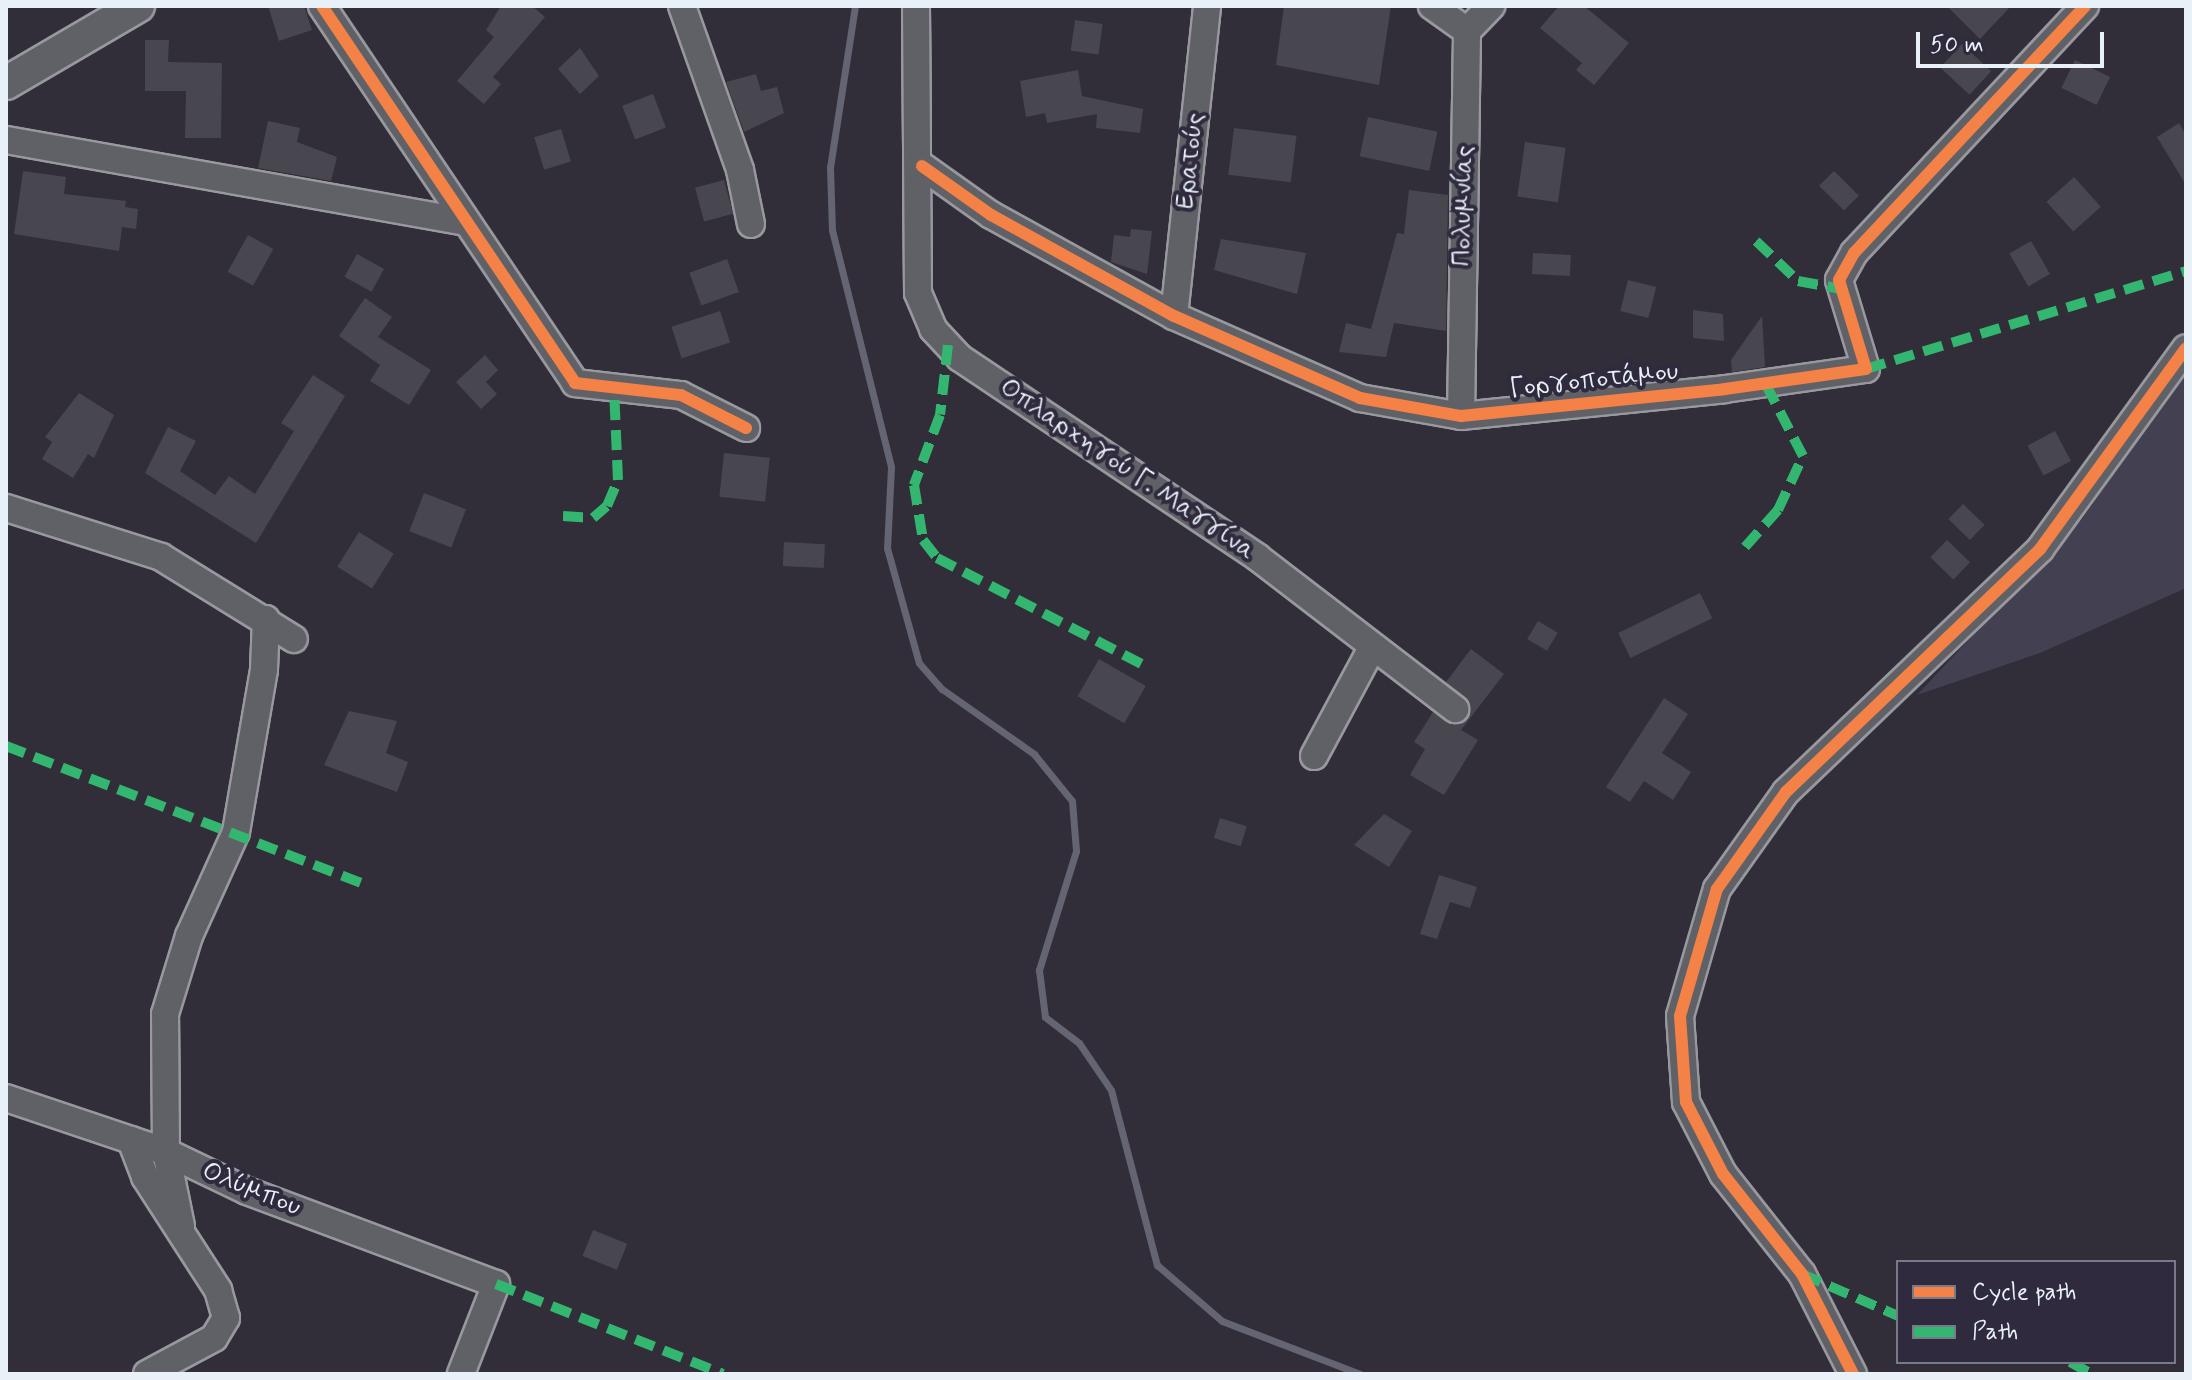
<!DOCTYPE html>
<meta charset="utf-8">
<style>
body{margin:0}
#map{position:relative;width:2192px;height:1380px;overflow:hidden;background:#312e39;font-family:Mynerve,sans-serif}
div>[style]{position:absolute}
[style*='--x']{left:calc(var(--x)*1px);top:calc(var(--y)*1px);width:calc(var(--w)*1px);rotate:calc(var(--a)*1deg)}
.green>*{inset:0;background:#434151}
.stream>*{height:7px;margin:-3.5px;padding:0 3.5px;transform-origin:3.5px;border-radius:3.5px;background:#646472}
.building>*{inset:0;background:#48464e;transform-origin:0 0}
.roads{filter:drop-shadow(2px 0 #98999f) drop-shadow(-2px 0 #98999f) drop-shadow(0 2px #98999f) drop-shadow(0 -2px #98999f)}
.minor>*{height:26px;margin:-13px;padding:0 13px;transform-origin:13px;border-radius:13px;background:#606067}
.tertiary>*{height:32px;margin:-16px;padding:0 16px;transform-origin:16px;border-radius:16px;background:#606067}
.quiet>*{height:10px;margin-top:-5px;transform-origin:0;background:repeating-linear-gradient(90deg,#33b770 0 20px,transparent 0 30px)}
.cycleway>*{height:12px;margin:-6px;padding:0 6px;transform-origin:6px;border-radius:6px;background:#f48246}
span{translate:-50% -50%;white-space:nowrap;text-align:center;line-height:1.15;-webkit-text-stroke:8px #2f2a3d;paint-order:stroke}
.street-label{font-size:26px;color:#e8f1f8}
.frame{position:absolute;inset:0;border:8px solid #e8f1f8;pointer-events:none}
.legend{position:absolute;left:1896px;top:1260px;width:280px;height:104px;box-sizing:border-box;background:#2f2a3d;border:2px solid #797a88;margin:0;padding:10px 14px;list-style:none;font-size:24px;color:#e8f1f8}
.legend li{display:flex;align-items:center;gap:16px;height:40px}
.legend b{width:40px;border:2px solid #797a88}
.scale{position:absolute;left:1916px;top:32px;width:188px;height:36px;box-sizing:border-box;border:4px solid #e8f1f8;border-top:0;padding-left:10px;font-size:24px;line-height:28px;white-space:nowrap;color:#e8f1f8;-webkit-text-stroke:6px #2f2a3d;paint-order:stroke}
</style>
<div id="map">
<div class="green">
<div style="clip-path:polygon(2186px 371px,2186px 588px,2040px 653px,1917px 695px,2083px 518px)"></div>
</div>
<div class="stream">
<div style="--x:855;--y:6;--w:163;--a:98.8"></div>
<div style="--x:830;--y:167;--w:63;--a:88.2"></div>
<div style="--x:832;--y:230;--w:244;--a:76"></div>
<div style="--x:891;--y:467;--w:81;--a:92.8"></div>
<div style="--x:887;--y:548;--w:119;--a:74.5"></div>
<div style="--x:919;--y:663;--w:35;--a:49"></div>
<div style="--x:942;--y:689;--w:113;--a:35.2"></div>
<div style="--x:1034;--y:754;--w:60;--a:51"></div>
<div style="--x:1072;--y:801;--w:50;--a:85.4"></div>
<div style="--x:1076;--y:851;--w:125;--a:107.3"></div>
<div style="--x:1039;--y:970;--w:47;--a:82.7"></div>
<div style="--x:1045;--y:1017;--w:43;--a:37.4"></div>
<div style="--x:1079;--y:1043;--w:57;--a:55.8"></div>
<div style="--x:1111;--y:1090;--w:181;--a:75.3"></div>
<div style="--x:1157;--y:1265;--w:86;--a:40.7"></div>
<div style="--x:1222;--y:1321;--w:148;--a:21"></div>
</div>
<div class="building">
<div style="clip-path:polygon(268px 6px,304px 6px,312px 30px,279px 41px)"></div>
<div style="clip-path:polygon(501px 6px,532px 6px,545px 17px,493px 77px,501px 84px,484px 104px,457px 81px,494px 37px,486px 30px)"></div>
<div style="clip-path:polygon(1284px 6px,1391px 6px,1379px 85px,1276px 65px)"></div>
<div style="clip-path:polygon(1559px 6px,1584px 6px,1629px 43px,1594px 85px,1576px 70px,1582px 63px,1540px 28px)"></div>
<div style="clip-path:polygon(1947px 6px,2011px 6px,1980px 39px)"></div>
<div style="left:1075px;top:20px;width:28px;height:31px;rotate:8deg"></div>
<div style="clip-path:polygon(145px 40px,169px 40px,168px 62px,222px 63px,221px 138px,185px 138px,186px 91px,145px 91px)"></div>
<div style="left:1962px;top:44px;width:40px;height:32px;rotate:43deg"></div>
<div style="clip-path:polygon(580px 48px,599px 76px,580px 94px,558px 69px)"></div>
<div style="left:2075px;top:60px;width:39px;height:31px;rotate:26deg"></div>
<div style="clip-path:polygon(1078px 70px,1082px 96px,1143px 109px,1140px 133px,1096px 128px,1097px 114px,1047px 123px,1045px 113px,1026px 117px,1020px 81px)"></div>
<div style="clip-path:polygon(756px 74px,761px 91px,777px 87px,784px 113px,744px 132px,726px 82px)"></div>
<div style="left:653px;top:94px;width:36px;height:33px;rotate:69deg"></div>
<div style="left:1368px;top:117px;width:71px;height:40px;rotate:12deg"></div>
<div style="clip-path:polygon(268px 121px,300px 128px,297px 142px,337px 157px,331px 181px,258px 168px)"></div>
<div style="clip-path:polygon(2179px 123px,2186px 135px,2186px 185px,2157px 137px)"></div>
<div style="left:1234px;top:128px;width:63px;height:47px;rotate:7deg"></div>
<div style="left:561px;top:129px;width:34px;height:28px;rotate:73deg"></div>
<div style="left:1525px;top:142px;width:41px;height:55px;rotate:8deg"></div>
<div style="clip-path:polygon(23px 171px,66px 177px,64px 194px,126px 201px,125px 207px,138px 209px,136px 229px,122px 227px,119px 251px,14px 234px)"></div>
<div style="left:1834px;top:171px;width:35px;height:21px;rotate:45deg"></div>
<div style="left:2074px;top:177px;width:40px;height:37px;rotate:48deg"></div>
<div style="left:724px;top:180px;width:35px;height:30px;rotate:75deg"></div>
<div style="clip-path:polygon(1409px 190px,1448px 195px,1446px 331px,1394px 323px,1386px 357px,1339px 352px,1346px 323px,1371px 329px,1397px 233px,1404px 234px)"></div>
<div style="clip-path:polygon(1131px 229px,1152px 231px,1147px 274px,1111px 262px,1114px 235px,1130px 237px)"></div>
<div style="left:248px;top:235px;width:29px;height:42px;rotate:29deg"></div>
<div style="clip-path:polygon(1221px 239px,1306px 253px,1297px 294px,1214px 270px)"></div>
<div style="left:2031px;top:241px;width:38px;height:25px;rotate:60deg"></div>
<div style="left:1533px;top:253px;width:38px;height:21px;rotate:3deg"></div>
<div style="left:357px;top:254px;width:31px;height:26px;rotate:29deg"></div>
<div style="left:727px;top:259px;width:35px;height:40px;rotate:70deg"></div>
<div style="left:1628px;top:280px;width:29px;height:32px;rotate:14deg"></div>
<div style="clip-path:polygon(365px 298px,392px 317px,378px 337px,431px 370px,409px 405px,370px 381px,380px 365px,339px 336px)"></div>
<div style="clip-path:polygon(1693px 310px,1723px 314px,1724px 341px,1693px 338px)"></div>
<div style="left:720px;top:311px;width:33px;height:51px;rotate:72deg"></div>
<div style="clip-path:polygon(1762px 316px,1765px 367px,1732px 372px,1731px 360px)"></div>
<div style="clip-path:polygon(485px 355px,498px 370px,486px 382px,497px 394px,481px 409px,456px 382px)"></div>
<div style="clip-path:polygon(313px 375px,345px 396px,256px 543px,145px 473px,168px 427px,196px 441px,180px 471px,215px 495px,229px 476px,255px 494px,294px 431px,281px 423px)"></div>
<div style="clip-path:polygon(79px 393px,114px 415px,94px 458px,88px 454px,73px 478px,42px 459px,52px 442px,45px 437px)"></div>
<div style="left:2055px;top:431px;width:34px;height:31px;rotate:62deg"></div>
<div style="left:724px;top:453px;width:46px;height:44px;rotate:6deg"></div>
<div style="left:424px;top:493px;width:45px;height:41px;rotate:21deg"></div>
<div style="left:1963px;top:504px;width:30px;height:21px;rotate:44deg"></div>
<div style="left:359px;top:532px;width:41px;height:41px;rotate:32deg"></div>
<div style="left:1947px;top:540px;width:32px;height:24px;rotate:44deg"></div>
<div style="left:784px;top:542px;width:41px;height:24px;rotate:3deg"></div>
<div style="left:1700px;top:593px;width:28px;height:91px;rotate:64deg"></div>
<div style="left:1538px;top:621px;width:23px;height:21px;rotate:31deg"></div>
<div style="clip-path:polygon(1471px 649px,1504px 674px,1461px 730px,1478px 740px,1444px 795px,1410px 775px,1425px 749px,1414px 742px,1433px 712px,1452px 725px,1468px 718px,1469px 702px,1446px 682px)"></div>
<div style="left:1099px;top:659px;width:54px;height:43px;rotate:30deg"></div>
<div style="clip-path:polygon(1664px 698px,1688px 714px,1662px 753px,1691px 772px,1673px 800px,1644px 781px,1630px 802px,1606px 787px)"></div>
<div style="clip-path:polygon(349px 711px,397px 721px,386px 753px,408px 762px,397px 792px,324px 765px)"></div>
<div style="clip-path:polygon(1384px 814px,1412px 831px,1389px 867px,1354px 845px)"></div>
<div style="left:1220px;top:818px;width:28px;height:21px;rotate:17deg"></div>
<div style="clip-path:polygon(1439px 875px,1477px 887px,1470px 908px,1450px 902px,1437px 939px,1420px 934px)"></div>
<div style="left:593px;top:1230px;width:37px;height:28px;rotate:22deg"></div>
</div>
<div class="roads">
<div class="minor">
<div style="--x:322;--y:6;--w:454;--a:56.1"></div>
<div style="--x:575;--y:383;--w:107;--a:6.5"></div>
<div style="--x:681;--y:395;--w:73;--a:26.9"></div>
<div style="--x:682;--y:6;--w:174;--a:70.5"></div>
<div style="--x:740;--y:170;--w:55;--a:78.5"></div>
<div style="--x:916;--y:6;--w:287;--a:89.6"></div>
<div style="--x:918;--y:293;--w:39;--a:67"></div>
<div style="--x:933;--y:329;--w:40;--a:47"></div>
<div style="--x:960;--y:358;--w:358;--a:33.8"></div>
<div style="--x:1257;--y:557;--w:250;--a:37.5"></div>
<div style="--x:1432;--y:6;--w:43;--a:35.5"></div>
<div style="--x:6;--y:140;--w:464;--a:10.1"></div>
<div style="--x:922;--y:166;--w:85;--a:35.4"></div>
<div style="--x:991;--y:215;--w:209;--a:28.9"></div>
<div style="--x:1174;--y:316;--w:203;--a:23.8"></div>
<div style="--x:1360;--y:398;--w:103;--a:10.1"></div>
<div style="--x:1461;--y:416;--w:265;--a:-5.8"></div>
<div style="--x:1725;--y:389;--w:142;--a:-8.1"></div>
<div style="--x:1866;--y:369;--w:93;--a:-106.9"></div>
<div style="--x:1839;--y:280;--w:31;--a:-61"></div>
<div style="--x:1854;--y:253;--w:338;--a:-46.9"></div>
<div style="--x:1174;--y:316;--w:312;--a:-83.9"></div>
<div style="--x:1461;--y:416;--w:385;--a:-89.1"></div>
<div style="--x:1467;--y:31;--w:35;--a:-46"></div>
<div style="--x:6;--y:508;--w:163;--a:17.5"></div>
<div style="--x:161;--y:557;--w:156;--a:31.7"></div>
<div style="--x:1314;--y:756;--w:123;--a:-61.8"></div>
<div style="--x:6;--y:1098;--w:169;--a:18.6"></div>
<div style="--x:166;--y:1152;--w:90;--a:25.7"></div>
<div style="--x:247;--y:1191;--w:266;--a:20.5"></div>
<div style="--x:496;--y:1284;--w:97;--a:111.3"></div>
<div style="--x:131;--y:1140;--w:40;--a:69"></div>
<div style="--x:145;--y:1177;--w:135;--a:57.1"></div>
<div style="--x:218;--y:1290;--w:29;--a:74"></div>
<div style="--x:226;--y:1318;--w:23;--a:121"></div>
<div style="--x:214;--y:1338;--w:76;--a:151.8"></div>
<div style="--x:181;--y:1226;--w:76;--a:-101.5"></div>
<div style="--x:166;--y:1152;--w:138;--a:-90.4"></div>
<div style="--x:165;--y:1014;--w:82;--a:-72.9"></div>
<div style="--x:189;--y:936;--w:114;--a:-65.7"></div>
<div style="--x:236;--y:832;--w:164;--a:-80.2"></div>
<div style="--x:264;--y:670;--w:51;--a:-87.8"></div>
<div style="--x:1853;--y:1374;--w:112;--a:-117"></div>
<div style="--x:1802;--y:1274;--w:127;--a:-128.3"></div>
<div style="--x:1723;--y:1174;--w:81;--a:-117.2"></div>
<div style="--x:1686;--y:1102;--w:86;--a:-94"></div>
<div style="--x:1680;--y:1016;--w:132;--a:-73.8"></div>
<div style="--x:1717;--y:889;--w:119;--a:-54.6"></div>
<div style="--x:1786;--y:792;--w:352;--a:-43.7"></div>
<div style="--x:2040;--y:549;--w:248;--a:-54"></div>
</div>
<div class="tertiary">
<div style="--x:6;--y:83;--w:153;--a:-30.3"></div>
</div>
</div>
<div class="quiet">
<div style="--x:1756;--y:241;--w:58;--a:43.6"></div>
<div style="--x:1798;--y:281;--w:44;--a:10.5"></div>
<div style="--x:948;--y:345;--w:70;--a:96.5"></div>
<div style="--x:940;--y:415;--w:75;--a:110.4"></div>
<div style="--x:914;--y:485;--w:56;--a:80.7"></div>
<div style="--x:923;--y:540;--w:23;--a:52"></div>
<div style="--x:937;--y:558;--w:232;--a:27.4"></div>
<div style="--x:1866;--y:369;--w:335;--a:-17"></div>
<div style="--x:563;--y:516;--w:30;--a:4"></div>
<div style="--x:593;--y:518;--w:18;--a:-41"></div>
<div style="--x:607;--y:506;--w:28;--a:-67"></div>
<div style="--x:618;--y:480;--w:90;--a:-92.5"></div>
<div style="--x:1745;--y:547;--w:50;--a:-48.3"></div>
<div style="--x:1778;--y:510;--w:60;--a:-65.2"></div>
<div style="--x:1803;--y:456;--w:82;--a:-117.5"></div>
<div style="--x:6;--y:746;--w:386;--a:21.1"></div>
<div style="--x:1802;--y:1274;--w:105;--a:23.6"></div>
<div style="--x:496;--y:1284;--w:244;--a:21.6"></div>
<div style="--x:2070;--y:1362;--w:25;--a:29"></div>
</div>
<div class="cycleway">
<div style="--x:322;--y:6;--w:454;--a:56.1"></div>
<div style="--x:575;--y:383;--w:107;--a:6.5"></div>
<div style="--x:681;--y:395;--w:73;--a:26.9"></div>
<div style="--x:922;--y:166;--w:85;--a:35.4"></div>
<div style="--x:991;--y:215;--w:209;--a:28.9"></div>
<div style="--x:1174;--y:316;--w:203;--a:23.8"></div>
<div style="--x:1360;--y:398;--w:103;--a:10.1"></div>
<div style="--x:1461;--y:416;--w:265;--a:-5.8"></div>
<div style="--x:1725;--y:389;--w:142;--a:-8.1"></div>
<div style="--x:1866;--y:369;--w:93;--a:-106.9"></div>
<div style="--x:1839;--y:280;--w:31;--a:-61"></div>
<div style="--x:1854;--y:253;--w:338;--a:-46.9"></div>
<div style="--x:1853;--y:1374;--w:112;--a:-117"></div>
<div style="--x:1802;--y:1274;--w:127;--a:-128.3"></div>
<div style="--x:1723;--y:1174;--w:81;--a:-117.2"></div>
<div style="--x:1686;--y:1102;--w:86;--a:-94"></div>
<div style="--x:1680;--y:1016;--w:132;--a:-73.8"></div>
<div style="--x:1717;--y:889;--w:119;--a:-54.6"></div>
<div style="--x:1786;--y:792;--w:352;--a:-43.7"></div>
<div style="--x:2040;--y:549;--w:248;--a:-54"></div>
</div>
<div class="street-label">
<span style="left:1191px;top:161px;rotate:-84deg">Ερατούς</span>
<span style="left:1464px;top:206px;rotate:-89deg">Πολυμνίας</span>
<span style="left:1594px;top:381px;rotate:-6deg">Γοργοποτάμου</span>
<span style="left:1127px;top:470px;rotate:34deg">Οπλαρχηγού Γ. Μαγγίνα</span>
<span style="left:251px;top:1190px;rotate:22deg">Ολύμπου</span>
</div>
<div class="frame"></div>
<ul class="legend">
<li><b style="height:10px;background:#f48246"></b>Cycle path</li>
<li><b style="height:10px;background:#33b770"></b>Path</li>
</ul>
<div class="scale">50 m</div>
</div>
